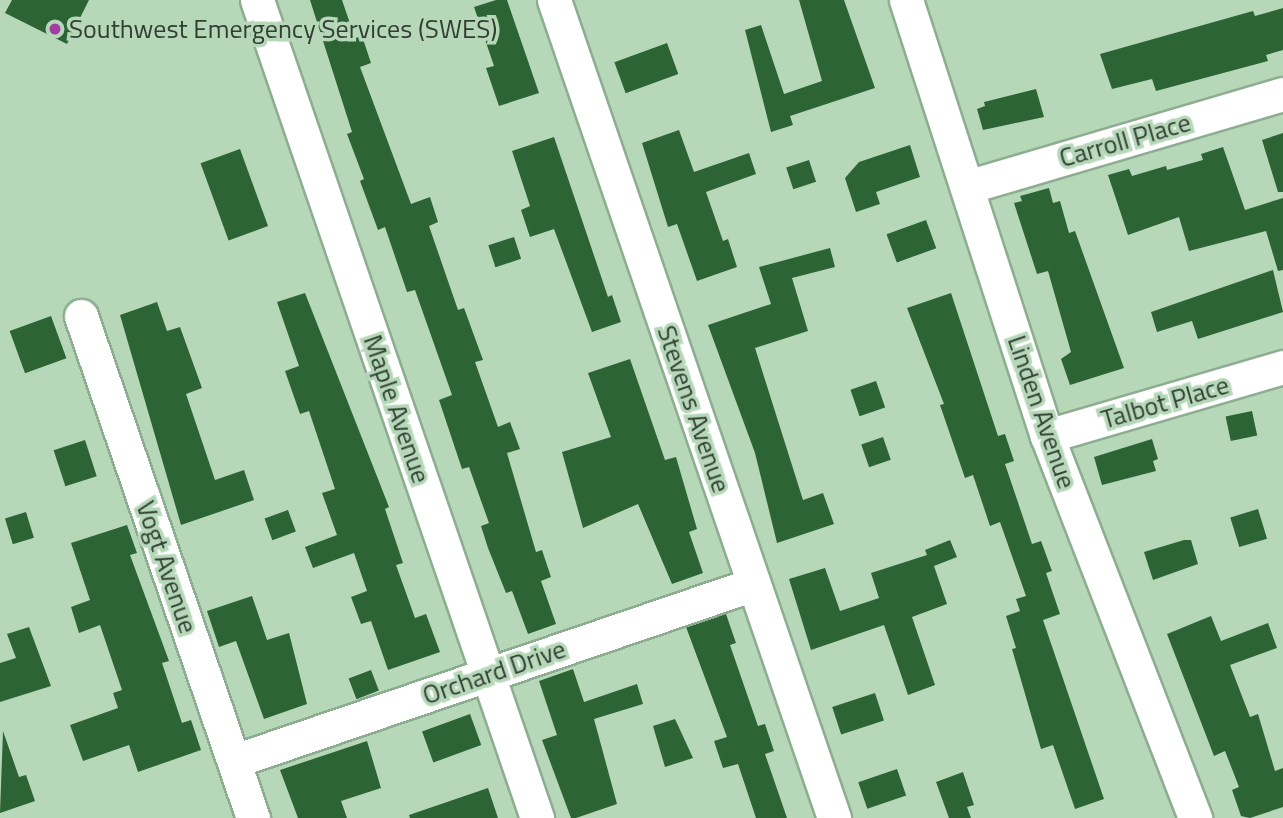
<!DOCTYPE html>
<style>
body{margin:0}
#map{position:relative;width:1283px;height:818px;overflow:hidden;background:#b6d8b9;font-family:"Titillium Web",sans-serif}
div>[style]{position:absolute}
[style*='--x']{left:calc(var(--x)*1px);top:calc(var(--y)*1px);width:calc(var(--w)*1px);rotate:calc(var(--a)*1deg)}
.building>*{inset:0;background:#2c6435;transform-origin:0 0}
.roads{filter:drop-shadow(2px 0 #8dad90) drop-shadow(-2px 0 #8dad90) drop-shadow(0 2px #8dad90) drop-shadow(0 -2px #8dad90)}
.minor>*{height:33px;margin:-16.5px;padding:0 16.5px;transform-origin:16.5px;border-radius:16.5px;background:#fff}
.dots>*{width:19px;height:19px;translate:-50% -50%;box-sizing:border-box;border:4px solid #b6d8b9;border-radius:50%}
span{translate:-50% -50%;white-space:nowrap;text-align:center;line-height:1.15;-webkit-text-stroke:7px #b6d8b9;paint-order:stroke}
.poi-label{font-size:26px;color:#313f33}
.left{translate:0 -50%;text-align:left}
.street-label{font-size:26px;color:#313f33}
</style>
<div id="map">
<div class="building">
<div style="clip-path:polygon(12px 0,89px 0,67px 44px,5px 13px)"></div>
<div style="clip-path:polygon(310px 0,342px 0,355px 38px,362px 36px,371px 63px,360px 67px,411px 204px,430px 197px,438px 222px,429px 226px,458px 310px,464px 308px,483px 360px,475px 362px,498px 427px,510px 422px,520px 449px,507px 453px,536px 552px,542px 550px,551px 577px,541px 581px,556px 624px,528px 634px,512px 591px,506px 593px,488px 548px,481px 526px,489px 523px,469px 467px,462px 469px,439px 400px,452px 395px,415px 290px,407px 292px,385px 227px,378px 230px,360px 181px,364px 179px,347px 134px,352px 132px)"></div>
<div style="clip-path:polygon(496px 0,507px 0,539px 93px,499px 106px,486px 68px,494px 66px,474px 7px)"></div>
<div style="clip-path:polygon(799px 0,844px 0,875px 88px,790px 116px,793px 125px,771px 132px,745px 30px,761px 25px,784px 94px,822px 81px)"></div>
<div style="clip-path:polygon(1283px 8px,1283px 50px,1266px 55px,1268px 61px,1156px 91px,1152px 79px,1112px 89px,1100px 54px,1253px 11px,1255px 16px)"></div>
<div style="left:667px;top:43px;width:33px;height:56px;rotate:70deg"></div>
<div style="clip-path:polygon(1036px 89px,1044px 117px,983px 130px,977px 109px,985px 106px,984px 102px)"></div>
<div style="clip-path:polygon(679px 130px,694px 172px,749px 153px,756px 174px,706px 192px,723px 241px,728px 239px,737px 267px,697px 281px,677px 224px,668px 227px,642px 143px)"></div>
<div style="clip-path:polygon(1283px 133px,1283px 192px,1278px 192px,1262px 140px)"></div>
<div style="clip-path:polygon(554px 137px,608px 297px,612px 295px,621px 322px,592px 332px,554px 229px,530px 237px,521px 210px,530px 206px,512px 151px)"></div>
<div style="clip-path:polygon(910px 145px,920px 177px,876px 192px,880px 204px,856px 212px,845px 178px,859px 162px)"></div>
<div style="clip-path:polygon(1223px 147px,1245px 210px,1283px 198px,1283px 270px,1278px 271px,1266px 231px,1189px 251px,1179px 217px,1128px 235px,1108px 175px,1129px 169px,1132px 176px,1166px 166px,1167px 170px,1203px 160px,1201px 154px)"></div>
<div style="left:240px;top:149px;width:82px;height:42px;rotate:70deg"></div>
<div style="left:809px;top:160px;width:23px;height:24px;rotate:72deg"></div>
<div style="clip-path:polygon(1049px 188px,1053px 203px,1060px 201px,1069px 233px,1075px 231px,1124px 368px,1070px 385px,1061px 359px,1071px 352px,1048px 271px,1037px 274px,1014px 203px,1022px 201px,1020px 196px)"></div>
<div style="left:926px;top:220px;width:30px;height:42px;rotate:70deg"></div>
<div style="left:514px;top:237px;width:23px;height:27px;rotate:72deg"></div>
<div style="clip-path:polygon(830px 248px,835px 267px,792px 278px,808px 331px,755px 348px,803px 500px,823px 493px,834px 524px,777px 543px,755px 453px,708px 325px,771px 304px,759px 267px)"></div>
<div style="clip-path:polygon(1273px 270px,1283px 312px,1198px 339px,1192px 321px,1157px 332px,1151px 312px)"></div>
<div style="clip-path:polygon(305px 293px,389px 507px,385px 509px,403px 563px,396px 565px,415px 618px,426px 614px,440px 652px,388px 670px,371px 621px,361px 624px,351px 597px,367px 591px,354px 553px,313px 568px,305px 547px,337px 535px,322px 493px,335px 489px,309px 411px,300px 414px,285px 371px,299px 366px,277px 302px)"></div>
<div style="clip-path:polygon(951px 293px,998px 436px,1005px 434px,1014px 461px,1005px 464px,1032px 544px,1041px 541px,1052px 571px,1046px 573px,1060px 614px,1043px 620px,1104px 799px,1075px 809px,1053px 745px,1041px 749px,1012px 649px,1016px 648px,1006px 616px,1020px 611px,1016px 599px,1026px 596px,1000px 522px,990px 526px,973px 475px,965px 478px,940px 405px,944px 404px,907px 308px)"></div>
<div style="clip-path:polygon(157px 302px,167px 331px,180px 327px,202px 388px,186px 394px,215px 480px,244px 470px,254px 500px,181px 525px,120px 315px)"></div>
<div style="left:51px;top:316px;width:45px;height:44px;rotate:70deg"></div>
<div style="clip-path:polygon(630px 359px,665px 460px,676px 457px,697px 529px,689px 532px,703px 573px,672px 584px,638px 504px,583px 528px,562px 452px,611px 437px,588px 373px)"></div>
<div style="left:876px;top:381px;width:28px;height:27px;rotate:71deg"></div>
<div style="left:1252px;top:411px;width:25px;height:27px;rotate:78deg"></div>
<div style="left:883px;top:437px;width:24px;height:23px;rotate:71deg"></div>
<div style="clip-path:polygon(1152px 439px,1158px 459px,1153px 461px,1156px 471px,1102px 485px,1094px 457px)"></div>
<div style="left:85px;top:440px;width:38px;height:33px;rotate:72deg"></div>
<div style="left:1258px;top:509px;width:31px;height:29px;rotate:73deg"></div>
<div style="left:288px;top:510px;width:23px;height:25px;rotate:70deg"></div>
<div style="left:26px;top:512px;width:27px;height:22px;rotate:73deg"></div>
<div style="clip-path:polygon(127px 525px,137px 553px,130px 555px,169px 661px,162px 663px,182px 723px,191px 720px,201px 750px,138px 772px,129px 745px,83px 761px,70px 725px,118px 708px,113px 693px,122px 690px,100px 625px,79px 633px,71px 607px,90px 600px,71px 543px)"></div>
<div style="clip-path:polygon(950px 540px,957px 557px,934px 566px,947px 604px,912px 617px,935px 685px,908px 695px,884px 625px,811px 650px,789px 579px,825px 568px,840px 611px,879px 598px,871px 573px,927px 555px,925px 550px)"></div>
<div style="clip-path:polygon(1184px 540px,1191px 540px,1198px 564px,1153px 580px,1144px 552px)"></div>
<div style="clip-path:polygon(252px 596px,267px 640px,289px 633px,307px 704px,264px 719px,236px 641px,219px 647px,207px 611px)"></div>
<div style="clip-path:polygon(726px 614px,736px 643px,730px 645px,758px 726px,765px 724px,774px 751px,765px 754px,787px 818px,756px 818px,738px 764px,723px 768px,714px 741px,727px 737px,686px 627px)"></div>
<div style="clip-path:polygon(1211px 616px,1221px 641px,1268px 623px,1277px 648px,1230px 665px,1250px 717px,1258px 714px,1275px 771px,1283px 768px,1283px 807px,1250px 818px,1241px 816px,1232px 790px,1239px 787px,1225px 751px,1214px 756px,1167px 634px)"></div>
<div style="clip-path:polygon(29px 627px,51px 686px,0 702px,0 663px,16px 658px,7px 634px)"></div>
<div style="clip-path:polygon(573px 669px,584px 702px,637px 684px,643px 704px,594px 719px,617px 804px,576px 818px,571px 818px,542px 740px,557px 735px,539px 681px)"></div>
<div style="left:371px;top:670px;width:22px;height:24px;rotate:69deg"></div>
<div style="left:875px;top:693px;width:29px;height:45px;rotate:72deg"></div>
<div style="left:470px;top:714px;width:33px;height:51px;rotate:70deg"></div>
<div style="clip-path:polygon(675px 719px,693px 758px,665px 767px,653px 726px)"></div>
<div style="clip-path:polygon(3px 731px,19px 777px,26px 775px,35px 801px,0 813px)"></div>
<div style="clip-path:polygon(367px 741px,381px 788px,341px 801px,347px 818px,298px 818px,280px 770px)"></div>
<div style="left:897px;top:769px;width:28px;height:41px;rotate:71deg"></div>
<div style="clip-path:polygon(963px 772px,974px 805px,967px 807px,971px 818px,949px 818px,936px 782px)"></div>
<div style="clip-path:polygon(488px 788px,498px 818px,410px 818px,409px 815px)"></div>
</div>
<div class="roads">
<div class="minor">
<div style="--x:257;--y:0;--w:865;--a:71.1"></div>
<div style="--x:554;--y:0;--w:865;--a:71.1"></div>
<div style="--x:906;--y:0;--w:458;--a:72.1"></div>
<div style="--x:1047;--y:436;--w:410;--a:68.8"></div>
<div style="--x:967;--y:187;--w:329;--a:-16.4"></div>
<div style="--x:81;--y:316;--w:531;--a:71.09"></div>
<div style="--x:1047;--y:436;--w:246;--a:-16.3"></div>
<div style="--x:234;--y:761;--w:549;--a:-18.8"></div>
</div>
</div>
<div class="dots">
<div style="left:55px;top:29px;background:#a33fa4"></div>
</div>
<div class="poi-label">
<span class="left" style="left:69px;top:29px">Southwest Emergency Services (SWES)</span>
</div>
<div class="street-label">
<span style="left:1125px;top:140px;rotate:-16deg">Carroll Place</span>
<span style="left:1165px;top:402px;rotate:-16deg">Talbot Place</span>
<span style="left:397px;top:409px;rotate:71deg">Maple Avenue</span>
<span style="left:694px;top:409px;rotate:71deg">Stevens Avenue</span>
<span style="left:1042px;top:412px;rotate:71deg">Linden Avenue</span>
<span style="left:167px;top:567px;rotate:71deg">Vogt Avenue</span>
<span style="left:494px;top:672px;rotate:-19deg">Orchard Drive</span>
</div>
</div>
